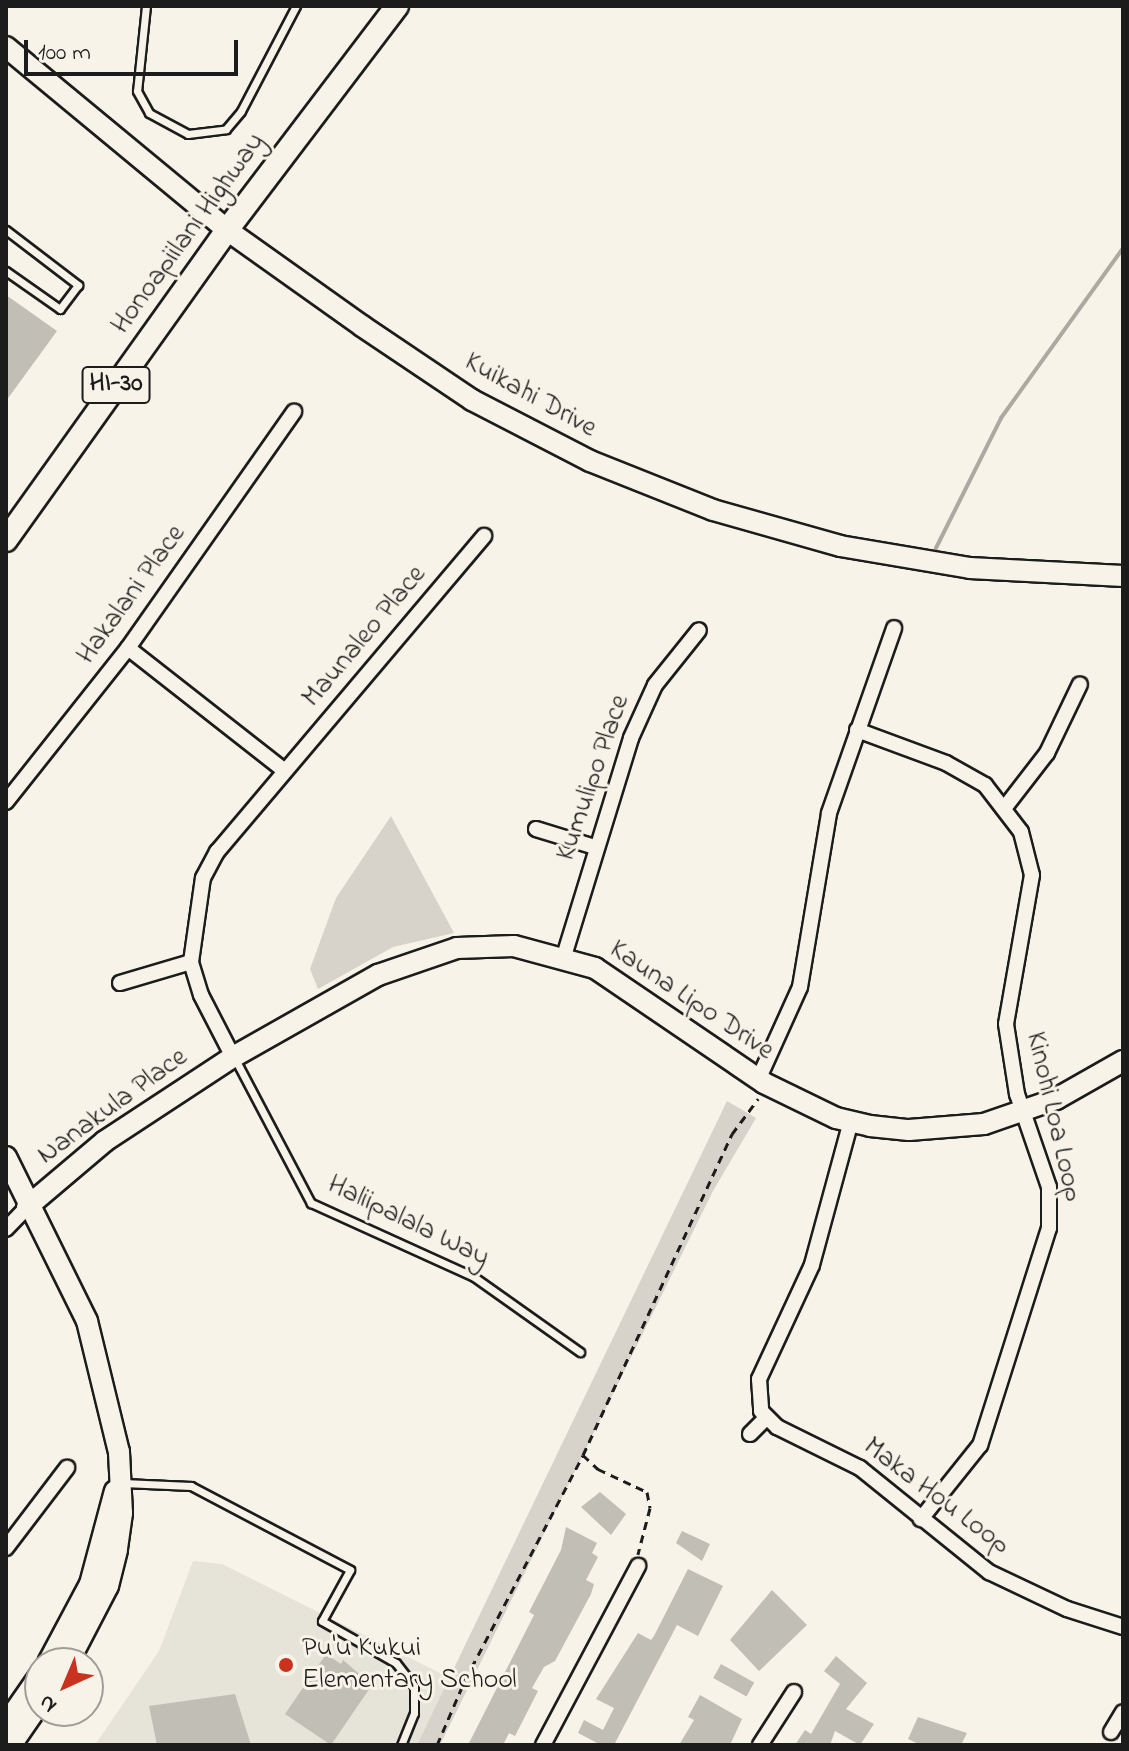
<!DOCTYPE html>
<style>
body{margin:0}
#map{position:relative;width:1129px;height:1751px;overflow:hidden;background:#f7f3e8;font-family:"Indie Flower",sans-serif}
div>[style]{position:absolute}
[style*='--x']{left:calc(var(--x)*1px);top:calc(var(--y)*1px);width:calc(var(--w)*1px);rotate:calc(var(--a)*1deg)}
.built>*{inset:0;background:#e6e3d9}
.green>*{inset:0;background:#d7d3cb}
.stream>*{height:4px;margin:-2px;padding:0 2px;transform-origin:2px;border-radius:2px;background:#aca9a2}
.building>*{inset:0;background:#c0beb5;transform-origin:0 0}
.path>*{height:3px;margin-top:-1.5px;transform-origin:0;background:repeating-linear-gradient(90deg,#1c1c1c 0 8px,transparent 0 14px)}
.roads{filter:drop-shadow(2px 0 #1c1c1c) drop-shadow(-2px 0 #1c1c1c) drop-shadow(0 2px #1c1c1c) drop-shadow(0 -2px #1c1c1c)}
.lane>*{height:7px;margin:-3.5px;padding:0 3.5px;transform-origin:3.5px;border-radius:3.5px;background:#f7f3e8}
.street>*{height:14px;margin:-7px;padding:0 7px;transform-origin:7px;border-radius:7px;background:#f7f3e8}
.secondary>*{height:20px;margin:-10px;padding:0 10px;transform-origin:10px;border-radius:10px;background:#f7f3e8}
.primary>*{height:22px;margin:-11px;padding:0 11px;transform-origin:11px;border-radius:11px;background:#f7f3e8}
.dots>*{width:22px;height:22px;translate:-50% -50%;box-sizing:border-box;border:4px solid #f7f3e8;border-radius:50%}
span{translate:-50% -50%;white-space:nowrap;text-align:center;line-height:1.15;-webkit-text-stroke:6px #f7f3e8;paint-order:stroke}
.shield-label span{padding:2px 6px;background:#f7f3e8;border:2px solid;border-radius:6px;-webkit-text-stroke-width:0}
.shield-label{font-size:26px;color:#1c1c1c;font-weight:700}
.street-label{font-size:28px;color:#1c1c1c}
.poi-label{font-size:28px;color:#1c1c1c}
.left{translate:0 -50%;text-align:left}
.frame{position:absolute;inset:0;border:8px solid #1c1c1c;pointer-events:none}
.north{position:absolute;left:24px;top:1647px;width:80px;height:80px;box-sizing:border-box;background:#f7f3e8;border:2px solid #9f9d96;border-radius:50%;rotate:224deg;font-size:22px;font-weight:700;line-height:32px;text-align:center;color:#1c1c1c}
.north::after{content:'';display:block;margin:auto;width:28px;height:36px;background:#c8321e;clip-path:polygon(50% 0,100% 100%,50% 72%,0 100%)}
.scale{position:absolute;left:24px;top:40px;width:214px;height:36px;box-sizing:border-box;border:4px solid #1c1c1c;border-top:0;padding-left:10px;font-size:24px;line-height:28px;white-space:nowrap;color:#1c1c1c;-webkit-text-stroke:6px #f7f3e8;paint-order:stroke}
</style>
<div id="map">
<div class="built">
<div style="clip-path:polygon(193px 1561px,222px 1564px,450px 1678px,417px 1745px,95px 1745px,159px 1651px)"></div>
</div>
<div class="green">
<div style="clip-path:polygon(391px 816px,454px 933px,393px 947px,318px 989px,310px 969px,336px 898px)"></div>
<div style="clip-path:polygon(727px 1101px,756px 1118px,713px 1191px,440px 1745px,417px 1745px)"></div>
</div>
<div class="stream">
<div style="--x:936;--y:548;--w:145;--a:-63.4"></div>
<div style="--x:1001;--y:418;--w:209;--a:-54.3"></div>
</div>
<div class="building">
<div style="clip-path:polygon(6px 295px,57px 331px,6px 401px)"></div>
<div style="clip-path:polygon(600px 1492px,626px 1514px,611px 1535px,581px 1507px)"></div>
<div style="clip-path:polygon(566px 1527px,597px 1543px,592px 1553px,598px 1557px,586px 1580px,594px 1584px,591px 1594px,555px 1661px,544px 1667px,532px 1688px,538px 1691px,515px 1736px,509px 1733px,503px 1745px,468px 1745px,534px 1615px,529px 1612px,561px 1550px)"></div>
<div style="clip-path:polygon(682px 1531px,710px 1544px,702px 1561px,676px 1543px)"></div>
<div style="clip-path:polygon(688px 1569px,723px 1586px,698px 1636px,677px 1625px,614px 1745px,601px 1745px,578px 1733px,584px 1720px,603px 1730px,614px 1708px,596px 1699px,638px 1633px,651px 1640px,654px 1636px)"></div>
<div style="clip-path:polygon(772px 1590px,807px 1625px,759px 1671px,730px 1640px)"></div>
<div style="clip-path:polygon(326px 1654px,341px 1664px,343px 1660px,372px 1685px,331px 1745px,285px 1714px)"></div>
<div style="clip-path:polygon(836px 1656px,867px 1683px,846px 1709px,874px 1724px,860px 1745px,835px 1731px,830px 1745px,795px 1745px,805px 1730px,811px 1734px,840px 1684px,824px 1671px)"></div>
<div style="left:721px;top:1664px;width:38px;height:16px;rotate:29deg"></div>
<div style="clip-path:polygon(235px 1694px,251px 1745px,157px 1745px,149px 1706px)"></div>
<div style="clip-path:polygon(700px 1695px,742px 1719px,730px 1745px,679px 1745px,694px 1720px,688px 1717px)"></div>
<div style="clip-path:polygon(918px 1717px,967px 1733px,961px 1745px,921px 1745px,908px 1739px)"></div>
</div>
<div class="path">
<div style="--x:583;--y:1455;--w:21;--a:43"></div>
<div style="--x:598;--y:1469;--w:54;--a:25.1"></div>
<div style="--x:647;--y:1492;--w:16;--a:79"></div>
<div style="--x:650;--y:1508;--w:48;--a:104.6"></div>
<div style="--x:437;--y:1745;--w:71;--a:-66.7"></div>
<div style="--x:465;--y:1680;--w:254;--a:-62.3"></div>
<div style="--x:583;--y:1455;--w:354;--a:-65.1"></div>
<div style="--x:732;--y:1134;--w:44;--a:-53.4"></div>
</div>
<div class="roads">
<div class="lane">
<div style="--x:146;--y:6;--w:85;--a:96"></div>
<div style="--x:137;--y:91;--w:25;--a:61"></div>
<div style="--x:149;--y:113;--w:44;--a:28.3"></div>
<div style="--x:188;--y:134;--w:38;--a:-7"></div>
<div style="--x:226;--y:129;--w:23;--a:-50"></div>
<div style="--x:241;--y:111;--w:119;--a:-62.4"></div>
<div style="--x:6;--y:230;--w:91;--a:37.4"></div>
<div style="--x:78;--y:285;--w:30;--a:127"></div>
<div style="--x:60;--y:309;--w:66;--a:-144.9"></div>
<div style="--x:235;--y:1059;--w:163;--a:62.2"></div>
<div style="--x:311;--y:1203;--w:179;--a:24.4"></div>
<div style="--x:474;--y:1277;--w:130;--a:35.3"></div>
<div style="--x:123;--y:1483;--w:68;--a:2.5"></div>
<div style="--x:191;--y:1486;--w:180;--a:27.8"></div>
<div style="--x:350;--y:1570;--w:58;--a:118.8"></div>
<div style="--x:322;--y:1621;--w:85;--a:29.6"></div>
<div style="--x:396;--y:1663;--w:29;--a:52"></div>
<div style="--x:414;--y:1686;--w:27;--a:90"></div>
<div style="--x:414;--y:1713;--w:35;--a:112"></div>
</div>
<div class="street">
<div style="--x:128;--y:648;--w:199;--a:38.1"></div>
<div style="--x:857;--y:730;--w:95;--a:20.3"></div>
<div style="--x:946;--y:763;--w:45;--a:29.4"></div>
<div style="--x:985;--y:785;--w:59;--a:52.5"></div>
<div style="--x:1021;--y:832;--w:44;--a:75.7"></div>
<div style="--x:1032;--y:875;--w:151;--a:99.9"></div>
<div style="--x:1006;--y:1024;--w:71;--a:81.1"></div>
<div style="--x:1017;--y:1094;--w:98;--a:71"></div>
<div style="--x:1049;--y:1187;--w:41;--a:90"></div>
<div style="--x:1049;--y:1228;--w:228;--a:107.6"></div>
<div style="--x:980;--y:1445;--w:95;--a:128.6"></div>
<div style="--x:6;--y:802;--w:196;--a:-51.6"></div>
<div style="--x:128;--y:648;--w:289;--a:-54.9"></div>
<div style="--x:1006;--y:806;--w:67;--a:-52.3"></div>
<div style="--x:1047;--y:753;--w:76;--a:-64.4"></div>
<div style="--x:536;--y:829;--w:62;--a:17"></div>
<div style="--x:564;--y:956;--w:228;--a:-72.9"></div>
<div style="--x:631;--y:738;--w:58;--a:-65.6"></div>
<div style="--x:655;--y:685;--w:70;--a:-51.3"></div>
<div style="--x:120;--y:983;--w:74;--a:-16.5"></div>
<div style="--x:233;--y:1057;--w:70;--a:-117.3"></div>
<div style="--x:201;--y:995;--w:34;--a:-107"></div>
<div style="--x:191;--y:962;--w:85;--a:-81.9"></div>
<div style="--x:203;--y:878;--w:30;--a:-62"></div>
<div style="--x:217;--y:852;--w:414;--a:-49.8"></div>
<div style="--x:758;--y:1080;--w:102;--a:-65.7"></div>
<div style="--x:800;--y:987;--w:176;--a:-80.5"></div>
<div style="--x:829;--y:813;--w:196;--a:-70.6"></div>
<div style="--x:851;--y:1121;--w:149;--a:105.2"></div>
<div style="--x:812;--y:1265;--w:126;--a:114.9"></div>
<div style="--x:759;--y:1379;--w:32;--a:86"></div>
<div style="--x:761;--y:1411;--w:23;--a:45"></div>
<div style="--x:777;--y:1427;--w:93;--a:26.3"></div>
<div style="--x:860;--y:1468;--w:166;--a:38.9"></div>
<div style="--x:989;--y:1572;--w:86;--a:25.4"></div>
<div style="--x:1067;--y:1609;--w:59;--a:17.8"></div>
<div style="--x:6;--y:1229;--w:30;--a:-46"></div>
<div style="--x:750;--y:1434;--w:23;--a:-45"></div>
<div style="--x:6;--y:1548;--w:101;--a:-52.7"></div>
<div style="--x:1111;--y:1732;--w:23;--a:-59"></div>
<div style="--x:543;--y:1745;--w:203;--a:-62"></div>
<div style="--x:760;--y:1745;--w:63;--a:-57.3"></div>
</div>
<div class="secondary">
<div style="--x:6;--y:47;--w:287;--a:39.6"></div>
<div style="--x:227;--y:230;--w:166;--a:35.4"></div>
<div style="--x:362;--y:326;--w:133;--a:33.9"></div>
<div style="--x:472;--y:400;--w:133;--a:27.3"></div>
<div style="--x:590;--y:461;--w:132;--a:21.7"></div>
<div style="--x:713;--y:510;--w:132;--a:15.8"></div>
<div style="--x:840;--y:546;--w:132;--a:9.6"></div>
<div style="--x:970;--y:568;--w:153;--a:3"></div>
<div style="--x:6;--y:1157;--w:183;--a:63.7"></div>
<div style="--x:87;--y:1321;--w:135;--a:76.3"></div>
<div style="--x:119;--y:1452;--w:61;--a:87.2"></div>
<div style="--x:122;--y:1513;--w:37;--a:98"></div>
<div style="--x:117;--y:1550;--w:37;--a:104"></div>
<div style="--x:108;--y:1586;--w:87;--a:117.5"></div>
<div style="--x:27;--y:1207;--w:102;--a:-40.2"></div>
<div style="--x:105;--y:1141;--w:153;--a:-33.3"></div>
<div style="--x:233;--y:1057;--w:167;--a:-29.5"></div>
<div style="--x:378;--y:975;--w:83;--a:-18.9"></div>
<div style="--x:457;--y:948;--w:57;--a:-2"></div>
<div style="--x:514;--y:946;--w:84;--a:15.2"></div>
<div style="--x:595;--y:968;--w:204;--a:34.2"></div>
<div style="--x:764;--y:1083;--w:80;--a:25.9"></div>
<div style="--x:836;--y:1118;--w:35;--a:13"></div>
<div style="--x:870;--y:1126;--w:39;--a:6"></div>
<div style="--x:909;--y:1130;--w:75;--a:-4.6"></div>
<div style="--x:984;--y:1124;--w:76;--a:-19.1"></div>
<div style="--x:1056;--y:1099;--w:77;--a:-29.6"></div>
<div style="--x:48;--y:1663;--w:89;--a:-62"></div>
<div style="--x:90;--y:1584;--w:96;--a:-75"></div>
<div style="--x:6;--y:1724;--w:60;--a:-55.2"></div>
<div style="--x:11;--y:1745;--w:51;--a:-55.4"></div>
</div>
<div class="primary">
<div style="--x:6;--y:540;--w:381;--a:-54.5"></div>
<div style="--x:227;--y:230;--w:281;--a:-52.8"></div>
</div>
</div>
<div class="dots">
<div style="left:286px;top:1665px;background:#c8321e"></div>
</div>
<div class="shield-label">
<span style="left:116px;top:385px">HI-30</span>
</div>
<div class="street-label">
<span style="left:189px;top:234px;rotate:-54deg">Honoapiilani Highway</span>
<span style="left:530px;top:396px;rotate:29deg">Kuikahi Drive</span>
<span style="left:132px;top:595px;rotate:-54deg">Hakalani Place</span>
<span style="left:365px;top:637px;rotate:-50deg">Maunaleo Place</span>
<span style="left:594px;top:778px;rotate:-71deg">Kumulipo Place</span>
<span style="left:691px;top:1001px;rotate:34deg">Kauna Lipo Drive</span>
<span style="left:113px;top:1107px;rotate:-36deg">Nanakula Place</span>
<span style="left:1053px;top:1117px;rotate:77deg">Kinohi Loa Loop</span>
<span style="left:408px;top:1222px;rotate:26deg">Haliipalala Way</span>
<span style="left:936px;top:1497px;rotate:37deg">Maka Hou Loop</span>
</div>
<div class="poi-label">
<span class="left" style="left:302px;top:1665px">Pu'u Kukui<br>Elementary School</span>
</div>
<div class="frame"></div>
<div class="north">N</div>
<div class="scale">100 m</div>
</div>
